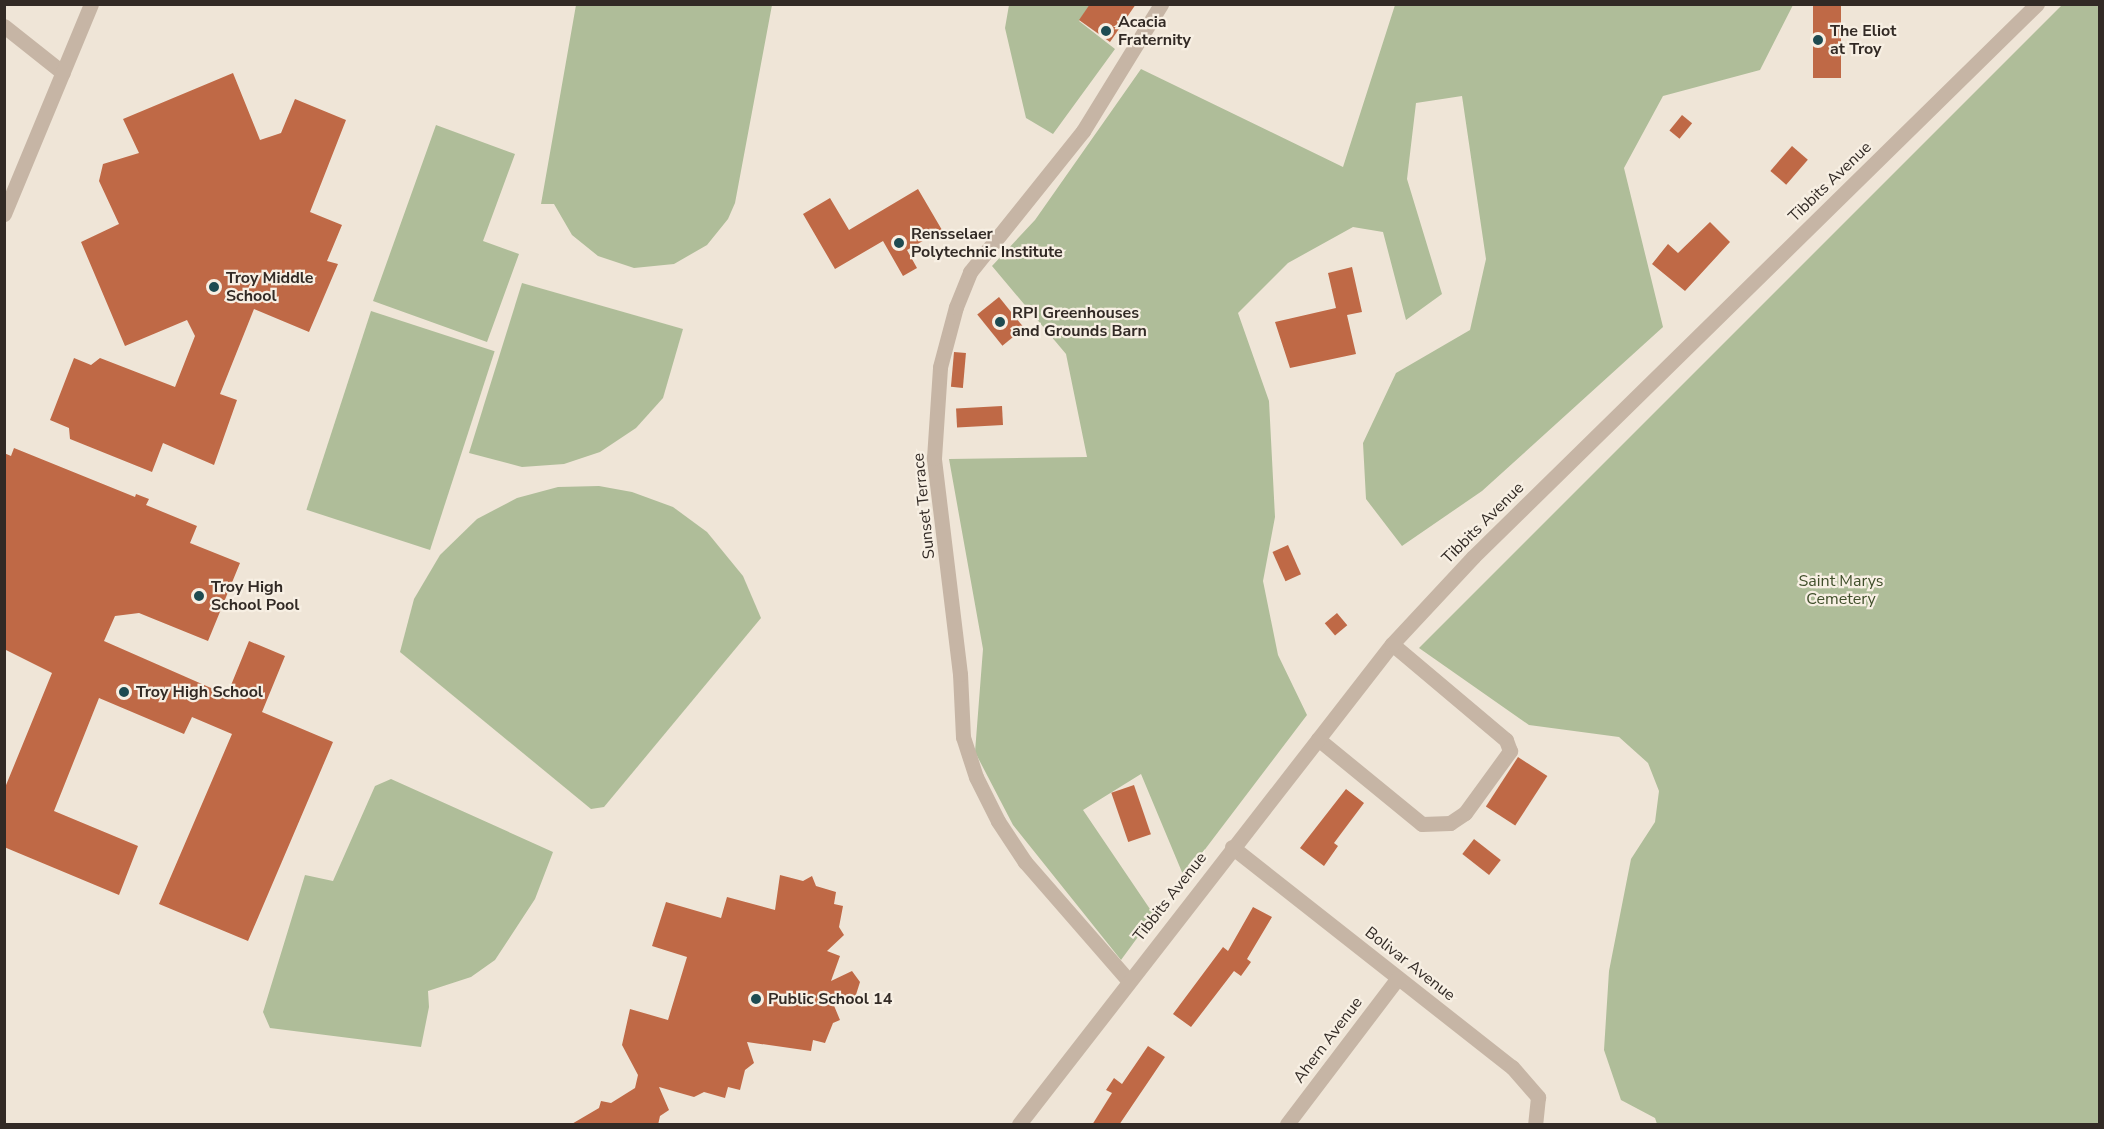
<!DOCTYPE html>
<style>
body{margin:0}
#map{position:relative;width:2104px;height:1129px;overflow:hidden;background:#efe5d7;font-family:"Nunito Sans",sans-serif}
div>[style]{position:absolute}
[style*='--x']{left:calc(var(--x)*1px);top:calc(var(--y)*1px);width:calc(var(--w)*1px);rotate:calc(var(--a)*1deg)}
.green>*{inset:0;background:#afbd99;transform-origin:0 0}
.building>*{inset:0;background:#bf6946;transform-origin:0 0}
.minor>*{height:15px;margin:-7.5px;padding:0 7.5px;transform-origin:7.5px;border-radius:7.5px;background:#c6b5a5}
.tertiary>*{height:15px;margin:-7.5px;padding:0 7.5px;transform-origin:7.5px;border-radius:7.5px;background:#c6b5a5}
.dots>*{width:16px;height:16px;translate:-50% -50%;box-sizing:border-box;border:3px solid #f7efe3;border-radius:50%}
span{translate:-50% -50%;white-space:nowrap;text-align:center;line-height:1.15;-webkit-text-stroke:4.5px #f7efe3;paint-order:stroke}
.poi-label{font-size:16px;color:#322a25;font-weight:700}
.left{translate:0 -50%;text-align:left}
.street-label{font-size:16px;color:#322a25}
.park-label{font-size:16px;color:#404f2b}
.frame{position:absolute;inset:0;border:6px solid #322a25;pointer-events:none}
</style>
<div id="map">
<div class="green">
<div style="clip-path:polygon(2063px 4px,2100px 5px,2099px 1124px,1657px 1124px,1655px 1118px,1621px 1100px,1604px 1050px,1609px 971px,1631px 859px,1655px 822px,1659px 791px,1648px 763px,1619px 737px,1529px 725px,1419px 648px)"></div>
<div style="clip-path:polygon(576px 5px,772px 5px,735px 203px,728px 219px,707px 245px,674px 264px,634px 268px,598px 256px,572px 235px,554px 204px,541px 204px)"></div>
<div style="clip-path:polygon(1009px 5px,1090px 5px,1079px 21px,1115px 49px,1053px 134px,1026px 118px,1005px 28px)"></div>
<div style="clip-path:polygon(1395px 5px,1793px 5px,1760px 70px,1663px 96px,1624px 168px,1663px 327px,1482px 491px,1402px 546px,1366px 499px,1363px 443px,1396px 373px,1470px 330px,1486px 259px,1462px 96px,1416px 103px,1407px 179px,1442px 294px,1406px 320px,1383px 232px,1353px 227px,1288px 263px,1238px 313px,1269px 401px,1275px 517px,1263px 581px,1278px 655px,1307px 715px,1184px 877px,1141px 774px,1083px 810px,1154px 915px,1121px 960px,1013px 825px,975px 752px,983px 649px,949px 459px,1087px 457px,1066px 354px,992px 266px,1035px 220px,1141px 69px,1343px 167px)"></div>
<div style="clip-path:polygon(436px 125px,515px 154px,483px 241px,519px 254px,487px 342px,373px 301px)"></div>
<div style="clip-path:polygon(522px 283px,683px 329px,663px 398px,636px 428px,600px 452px,564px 464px,522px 467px,469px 453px)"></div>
<div style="left:371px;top:311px;width:130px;height:209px;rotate:18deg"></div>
<div style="clip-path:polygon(599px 486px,632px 492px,673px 507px,707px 532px,743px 576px,761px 618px,604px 807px,591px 809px,400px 652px,414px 599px,440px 555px,477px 519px,517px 498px,558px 487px)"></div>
<div style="clip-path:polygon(391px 779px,553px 852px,535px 899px,495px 960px,471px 977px,428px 991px,429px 1007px,421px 1047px,270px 1028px,263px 1012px,305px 875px,333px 881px,375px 786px)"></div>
</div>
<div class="building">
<div style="clip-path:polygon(1090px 4px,1136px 4px,1110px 42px,1079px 20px)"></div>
<div style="left:1813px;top:4px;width:28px;height:74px"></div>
<div style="clip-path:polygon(233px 73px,260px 140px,281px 133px,295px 99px,346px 120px,310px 212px,342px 225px,327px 261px,338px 264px,309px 332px,254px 309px,220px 394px,237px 400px,214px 465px,163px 443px,152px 472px,70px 439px,69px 428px,50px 420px,74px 358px,91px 365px,100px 358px,175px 387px,195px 336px,187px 320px,125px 346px,81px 242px,119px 224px,99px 181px,103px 164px,139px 153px,123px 119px)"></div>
<div style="left:1682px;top:115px;width:13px;height:20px;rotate:39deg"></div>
<div style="left:1792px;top:146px;width:21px;height:33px;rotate:41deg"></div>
<div style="clip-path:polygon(918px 189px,942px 230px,907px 250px,917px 268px,903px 276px,883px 241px,835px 269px,803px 214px,830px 198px,849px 230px)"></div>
<div style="clip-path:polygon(1710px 222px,1730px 242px,1685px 291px,1652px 264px,1668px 244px,1678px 253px)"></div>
<div style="clip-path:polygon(1352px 267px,1362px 312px,1347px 315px,1356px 354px,1290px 368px,1275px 322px,1336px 308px,1328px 273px)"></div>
<div style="left:999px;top:297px;width:40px;height:28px;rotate:51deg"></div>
<div style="left:954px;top:352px;width:12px;height:35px;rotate:5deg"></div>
<div style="left:1002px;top:406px;width:19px;height:46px;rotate:87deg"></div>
<div style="clip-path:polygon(14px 448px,135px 497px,136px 494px,149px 499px,146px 505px,197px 526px,190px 543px,240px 563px,208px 641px,139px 613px,115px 616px,104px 641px,227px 695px,249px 641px,285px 656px,262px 712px,333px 742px,248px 941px,159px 904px,232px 734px,192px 717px,184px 734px,99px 698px,54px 811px,138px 846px,119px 895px,4px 847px,4px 790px,52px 673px,4px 649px,4px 453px,11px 456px)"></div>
<div style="left:1288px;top:545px;width:32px;height:17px;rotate:66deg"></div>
<div style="left:1337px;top:613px;width:16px;height:16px;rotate:50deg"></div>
<div style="left:1518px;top:757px;width:35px;height:59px;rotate:33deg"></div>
<div style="left:1134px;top:785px;width:52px;height:24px;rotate:71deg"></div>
<div style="clip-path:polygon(1346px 789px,1364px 803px,1334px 843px,1338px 846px,1324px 866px,1300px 848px)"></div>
<div style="left:1474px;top:839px;width:34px;height:19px;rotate:38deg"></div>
<div style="clip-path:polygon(780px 875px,803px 881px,812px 876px,816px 886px,836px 892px,834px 904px,843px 906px,839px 927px,844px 935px,827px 951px,840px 956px,831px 981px,852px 971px,860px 982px,854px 1001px,830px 996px,840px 1020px,833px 1023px,825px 1043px,813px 1040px,811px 1051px,747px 1042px,754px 1063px,745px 1070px,740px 1090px,728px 1087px,725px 1098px,704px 1092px,694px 1097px,659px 1087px,669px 1110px,660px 1116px,658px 1125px,570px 1125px,599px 1108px,601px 1101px,611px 1103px,635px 1088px,638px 1075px,622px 1045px,630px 1009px,668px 1020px,687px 957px,652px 946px,666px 902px,721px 918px,727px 897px,775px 910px)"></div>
<div style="clip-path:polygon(1253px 907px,1272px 917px,1247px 959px,1251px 962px,1241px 976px,1234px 971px,1191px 1027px,1173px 1014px,1223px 947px,1228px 951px)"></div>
<div style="clip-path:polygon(1148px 1046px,1165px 1057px,1119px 1125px,1092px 1125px,1112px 1093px,1106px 1090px,1114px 1078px,1122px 1084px)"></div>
</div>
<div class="minor">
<div style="--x:1318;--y:739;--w:134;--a:39.3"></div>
<div style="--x:1422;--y:824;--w:28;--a:-2"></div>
<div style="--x:1450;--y:823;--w:18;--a:-34"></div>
<div style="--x:1465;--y:813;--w:77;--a:-54"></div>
<div style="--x:1510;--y:751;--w:12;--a:-110"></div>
<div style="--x:1506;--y:740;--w:149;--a:-139.9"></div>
<div style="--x:1232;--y:847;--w:356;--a:38.2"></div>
<div style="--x:1512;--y:1067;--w:40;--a:49"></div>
<div style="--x:1538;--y:1097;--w:27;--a:96"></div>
<div style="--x:1128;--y:980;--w:157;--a:-131.1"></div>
<div style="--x:1025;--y:862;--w:49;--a:-123.4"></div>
<div style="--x:998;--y:821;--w:49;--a:-116.6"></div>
<div style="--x:976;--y:777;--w:42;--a:-108"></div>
<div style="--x:963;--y:737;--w:63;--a:-92.7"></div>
<div style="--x:960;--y:674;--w:218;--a:-96.9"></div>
<div style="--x:934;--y:458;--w:91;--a:-86.2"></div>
<div style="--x:940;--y:367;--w:62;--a:-75.1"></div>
<div style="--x:956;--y:307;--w:38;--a:-68"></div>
<div style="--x:970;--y:272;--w:181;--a:-51.3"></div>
<div style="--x:1083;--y:131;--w:149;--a:-58.4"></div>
<div style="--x:1019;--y:1124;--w:608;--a:-52.15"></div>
<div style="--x:1392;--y:644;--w:119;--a:-47"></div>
<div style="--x:1473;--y:557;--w:790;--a:-44.44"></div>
<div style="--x:1287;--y:1124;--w:183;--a:-52.8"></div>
</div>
<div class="tertiary">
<div style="--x:4;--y:26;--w:75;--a:38.5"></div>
<div style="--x:4;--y:214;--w:227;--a:-67.5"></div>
</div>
<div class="dots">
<div style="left:1106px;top:31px;background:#1e4b51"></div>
<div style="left:1818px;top:40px;background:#1e4b51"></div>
<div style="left:899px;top:243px;background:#1e4b51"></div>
<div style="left:214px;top:287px;background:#1e4b51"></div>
<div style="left:1000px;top:322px;background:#1e4b51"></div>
<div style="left:199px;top:596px;background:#1e4b51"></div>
<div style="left:124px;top:692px;background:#1e4b51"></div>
<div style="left:756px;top:999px;background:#1e4b51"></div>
</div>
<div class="poi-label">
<span class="left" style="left:1118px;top:31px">Acacia<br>Fraternity</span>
<span class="left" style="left:1830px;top:40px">The Eliot<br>at Troy</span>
<span class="left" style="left:911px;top:243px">Rensselaer<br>Polytechnic Institute</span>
<span class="left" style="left:226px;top:287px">Troy Middle<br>School</span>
<span class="left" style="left:1012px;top:322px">RPI Greenhouses<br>and Grounds Barn</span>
<span class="left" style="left:211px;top:596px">Troy High<br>School Pool</span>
<span class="left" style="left:136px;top:692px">Troy High School</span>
<span class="left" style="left:768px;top:999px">Public School 14</span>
</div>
<div class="street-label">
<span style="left:1830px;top:182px;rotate:-44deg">Tibbits Avenue</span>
<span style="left:924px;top:506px;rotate:-96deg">Sunset Terrace</span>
<span style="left:1483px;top:523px;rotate:-45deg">Tibbits Avenue</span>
<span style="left:1170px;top:897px;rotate:-52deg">Tibbits Avenue</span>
<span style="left:1410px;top:964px;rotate:38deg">Bolivar Avenue</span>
<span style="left:1328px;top:1040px;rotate:-53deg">Ahern Avenue</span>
</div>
<div class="park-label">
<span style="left:1841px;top:590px">Saint Marys<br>Cemetery</span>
</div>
<div class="frame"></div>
</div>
